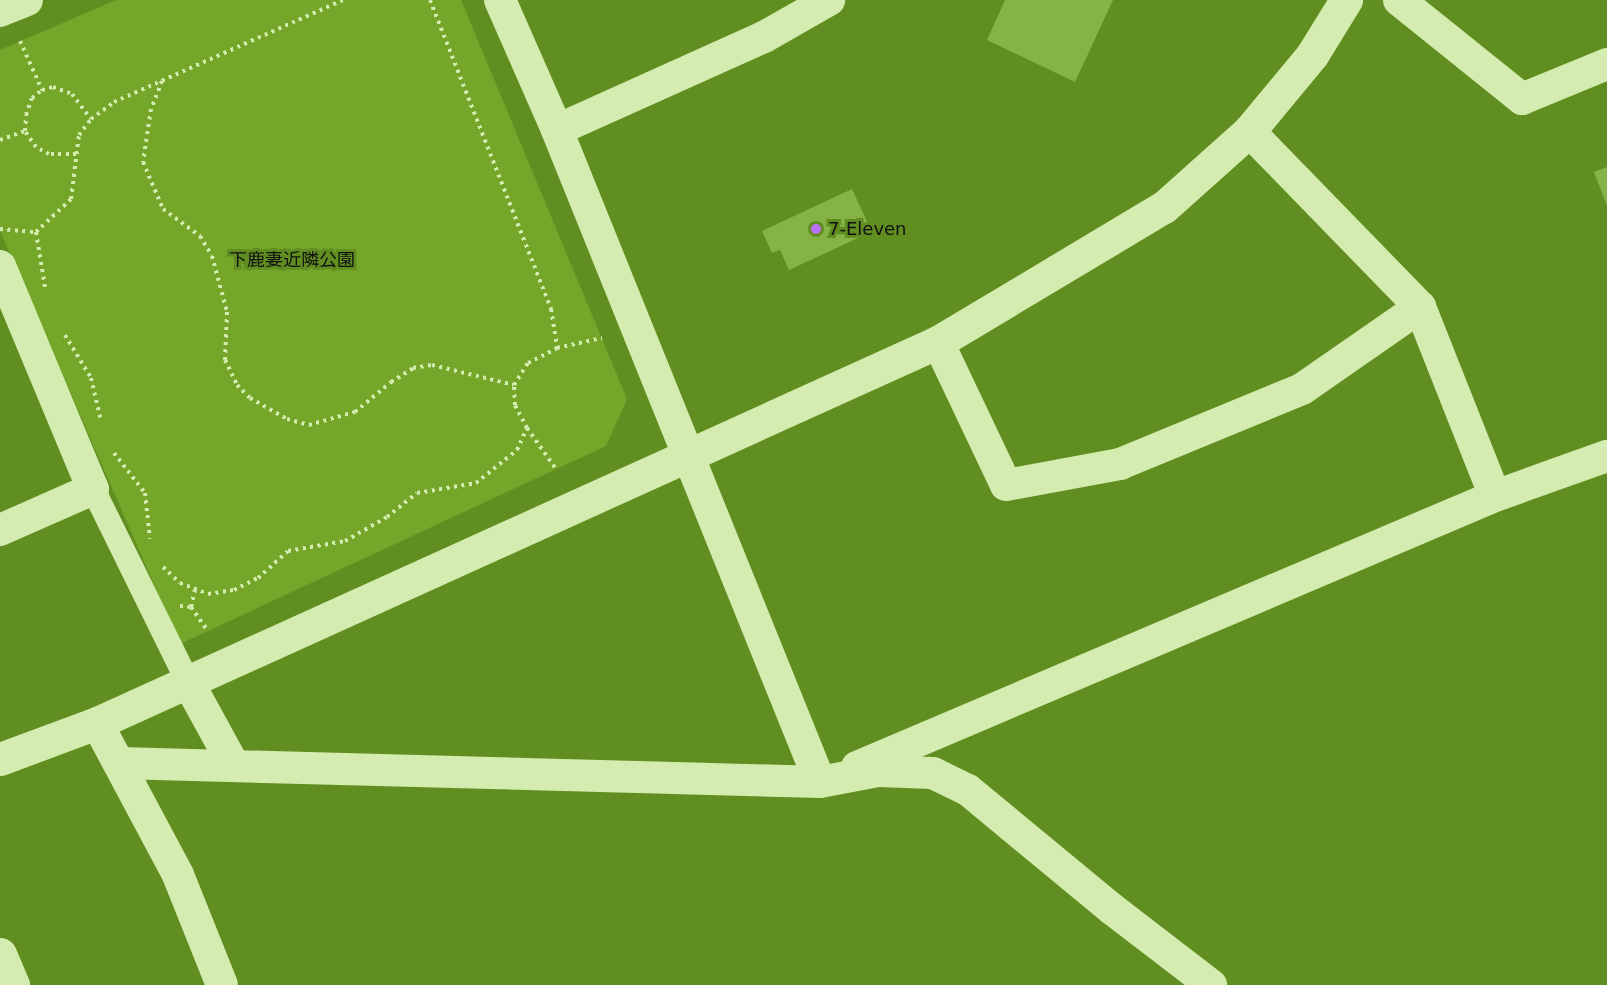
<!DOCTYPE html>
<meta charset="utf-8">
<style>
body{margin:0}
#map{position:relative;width:1607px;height:985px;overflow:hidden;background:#618e20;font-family:"DejaVu Sans","Noto Sans JP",sans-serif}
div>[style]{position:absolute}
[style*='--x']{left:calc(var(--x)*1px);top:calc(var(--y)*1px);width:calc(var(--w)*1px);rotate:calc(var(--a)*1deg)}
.green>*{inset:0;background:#74a62a}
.building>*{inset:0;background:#86b345}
.path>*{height:4px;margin-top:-2px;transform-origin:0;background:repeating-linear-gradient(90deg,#d4ecaf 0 3px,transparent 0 7.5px)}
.pedestrian>*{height:24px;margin:-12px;padding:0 12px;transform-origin:12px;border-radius:12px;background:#d4ecaf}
.minor>*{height:32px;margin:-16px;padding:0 16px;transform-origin:16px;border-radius:16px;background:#d4ecaf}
.tertiary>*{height:33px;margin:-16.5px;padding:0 16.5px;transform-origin:16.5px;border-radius:16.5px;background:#d4ecaf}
.dots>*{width:16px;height:16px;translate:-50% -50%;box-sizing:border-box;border:3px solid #618e20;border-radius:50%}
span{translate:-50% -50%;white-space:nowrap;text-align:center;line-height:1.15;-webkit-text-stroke:6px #618e20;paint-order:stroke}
.poi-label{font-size:18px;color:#111}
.left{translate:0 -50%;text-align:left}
.park-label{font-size:18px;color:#111}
</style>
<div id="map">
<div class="green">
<div style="clip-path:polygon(116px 0,461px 0,627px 399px,606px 446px,180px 644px,0 231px,0 50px)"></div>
</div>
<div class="building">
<div style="clip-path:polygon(1005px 0,1113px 0,1075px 82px,987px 40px)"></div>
<div style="clip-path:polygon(1607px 167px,1607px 206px,1594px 172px)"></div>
<div style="clip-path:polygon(852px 189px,869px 226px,856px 233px,858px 238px,789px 270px,780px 250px,772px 253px,762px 231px)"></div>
</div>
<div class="path">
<div style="--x:430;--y:0;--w:332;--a:68.6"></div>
<div style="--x:551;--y:309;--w:39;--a:81"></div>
<div style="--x:20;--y:41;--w:54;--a:65.8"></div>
<div style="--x:162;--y:81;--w:30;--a:111"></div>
<div style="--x:151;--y:109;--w:54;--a:98.6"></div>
<div style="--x:143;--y:162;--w:51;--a:66.9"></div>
<div style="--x:163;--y:209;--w:46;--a:36.1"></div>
<div style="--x:200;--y:236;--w:23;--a:59"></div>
<div style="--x:212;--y:256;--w:58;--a:75"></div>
<div style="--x:227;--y:312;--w:48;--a:92.4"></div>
<div style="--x:225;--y:360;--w:28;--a:64"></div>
<div style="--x:237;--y:385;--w:18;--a:45"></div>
<div style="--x:250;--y:398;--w:43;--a:29.6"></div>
<div style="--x:287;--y:419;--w:23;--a:15"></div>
<div style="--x:309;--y:425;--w:48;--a:-15.8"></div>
<div style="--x:355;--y:412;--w:47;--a:-39.8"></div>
<div style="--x:391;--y:382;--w:26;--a:-32"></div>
<div style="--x:413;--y:368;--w:19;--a:-9"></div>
<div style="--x:432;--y:365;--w:84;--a:13.7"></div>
<div style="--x:0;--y:140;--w:27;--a:-20"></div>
<div style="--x:76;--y:154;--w:27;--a:180"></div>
<div style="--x:49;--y:154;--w:15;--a:-152"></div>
<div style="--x:36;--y:147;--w:19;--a:-125"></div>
<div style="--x:25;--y:131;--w:16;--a:-86"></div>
<div style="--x:26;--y:115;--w:18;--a:-71"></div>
<div style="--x:32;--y:98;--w:13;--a:-39"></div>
<div style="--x:42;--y:90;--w:11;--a:-15"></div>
<div style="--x:53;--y:87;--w:20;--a:20"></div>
<div style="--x:72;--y:94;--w:31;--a:53"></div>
<div style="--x:0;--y:229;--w:36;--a:5"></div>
<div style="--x:45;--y:287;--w:56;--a:-99.3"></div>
<div style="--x:36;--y:232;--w:48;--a:-43.3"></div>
<div style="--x:71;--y:199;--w:64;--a:-82.9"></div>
<div style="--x:79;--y:135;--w:20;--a:-53"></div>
<div style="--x:91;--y:119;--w:29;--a:-36"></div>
<div style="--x:114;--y:102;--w:251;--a:-24"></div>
<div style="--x:65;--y:335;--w:50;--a:58.8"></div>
<div style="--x:91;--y:378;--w:44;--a:76.9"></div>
<div style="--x:527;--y:428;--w:50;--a:54.7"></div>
<div style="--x:114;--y:453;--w:51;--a:52.2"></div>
<div style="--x:145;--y:493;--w:46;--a:83.8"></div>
<div style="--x:163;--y:567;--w:23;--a:43"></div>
<div style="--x:180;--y:583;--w:30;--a:21"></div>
<div style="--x:208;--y:594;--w:26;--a:-9"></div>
<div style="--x:234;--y:590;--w:27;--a:-27"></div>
<div style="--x:258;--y:578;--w:40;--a:-42"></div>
<div style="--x:288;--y:551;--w:58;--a:-10"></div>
<div style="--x:345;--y:541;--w:48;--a:-29.7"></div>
<div style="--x:387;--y:517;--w:38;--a:-39"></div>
<div style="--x:417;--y:493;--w:60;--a:-9.6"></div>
<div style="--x:476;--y:483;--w:53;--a:-38.8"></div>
<div style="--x:517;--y:450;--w:24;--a:-66"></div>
<div style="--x:527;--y:428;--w:26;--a:-118"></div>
<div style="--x:515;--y:405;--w:20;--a:-93"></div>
<div style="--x:514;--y:385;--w:26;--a:-58"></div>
<div style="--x:528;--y:363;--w:33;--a:-27"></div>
<div style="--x:557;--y:348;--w:46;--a:-12.5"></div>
<div style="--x:180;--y:606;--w:11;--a:5"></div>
<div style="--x:191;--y:607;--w:29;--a:55"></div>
<div style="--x:191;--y:607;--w:18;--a:-77"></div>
</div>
<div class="pedestrian">
<div style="--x:93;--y:489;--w:213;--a:63.8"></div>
</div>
<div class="minor">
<div style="--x:500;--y:0;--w:142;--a:66.3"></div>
<div style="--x:1399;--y:0;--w:158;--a:38.8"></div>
<div style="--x:1522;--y:99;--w:92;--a:-22.4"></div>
<div style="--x:0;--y:11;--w:29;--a:-22"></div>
<div style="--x:1249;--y:131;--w:245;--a:45.8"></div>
<div style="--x:1420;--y:307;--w:203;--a:68.4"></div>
<div style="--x:0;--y:266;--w:242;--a:67.4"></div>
<div style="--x:93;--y:489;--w:102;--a:156.2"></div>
<div style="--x:938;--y:342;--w:158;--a:64.6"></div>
<div style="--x:1006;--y:485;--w:116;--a:-10.4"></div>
<div style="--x:1120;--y:464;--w:197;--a:-22.4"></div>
<div style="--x:1302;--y:389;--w:144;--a:-34.8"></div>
<div style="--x:187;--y:680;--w:98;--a:61.3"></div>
<div style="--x:97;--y:723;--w:172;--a:61.9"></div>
<div style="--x:178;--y:875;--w:118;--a:68.2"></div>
<div style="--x:120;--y:763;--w:700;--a:1.55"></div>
<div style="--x:820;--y:782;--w:59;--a:-10.7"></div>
<div style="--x:878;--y:771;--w:55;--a:2.1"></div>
<div style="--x:933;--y:773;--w:39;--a:26"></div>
<div style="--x:968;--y:790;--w:187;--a:39.6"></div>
<div style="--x:1112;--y:909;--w:125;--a:37.5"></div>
<div style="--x:857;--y:767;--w:693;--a:-23.01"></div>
<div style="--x:1495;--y:496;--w:119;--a:-19.7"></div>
<div style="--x:820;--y:782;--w:703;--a:-111.97"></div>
<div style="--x:557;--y:130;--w:227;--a:-24.2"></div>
<div style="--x:764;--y:37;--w:75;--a:-29.6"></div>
</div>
<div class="tertiary">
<div style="--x:0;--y:759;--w:103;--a:-20.4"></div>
<div style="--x:97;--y:723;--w:923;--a:-24.37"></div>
<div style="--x:938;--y:342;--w:263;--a:-30.9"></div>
<div style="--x:1164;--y:207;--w:114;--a:-41.8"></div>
<div style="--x:1249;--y:131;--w:99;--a:-50.3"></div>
<div style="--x:1312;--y:55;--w:65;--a:-58.3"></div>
<div style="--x:0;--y:954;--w:34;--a:67"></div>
</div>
<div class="dots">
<div style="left:816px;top:229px;background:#bd70f9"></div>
</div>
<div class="poi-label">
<span class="left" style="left:828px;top:229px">7-Eleven</span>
</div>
<div class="park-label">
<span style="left:292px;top:260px">下鹿妻近隣公園</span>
</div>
</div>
